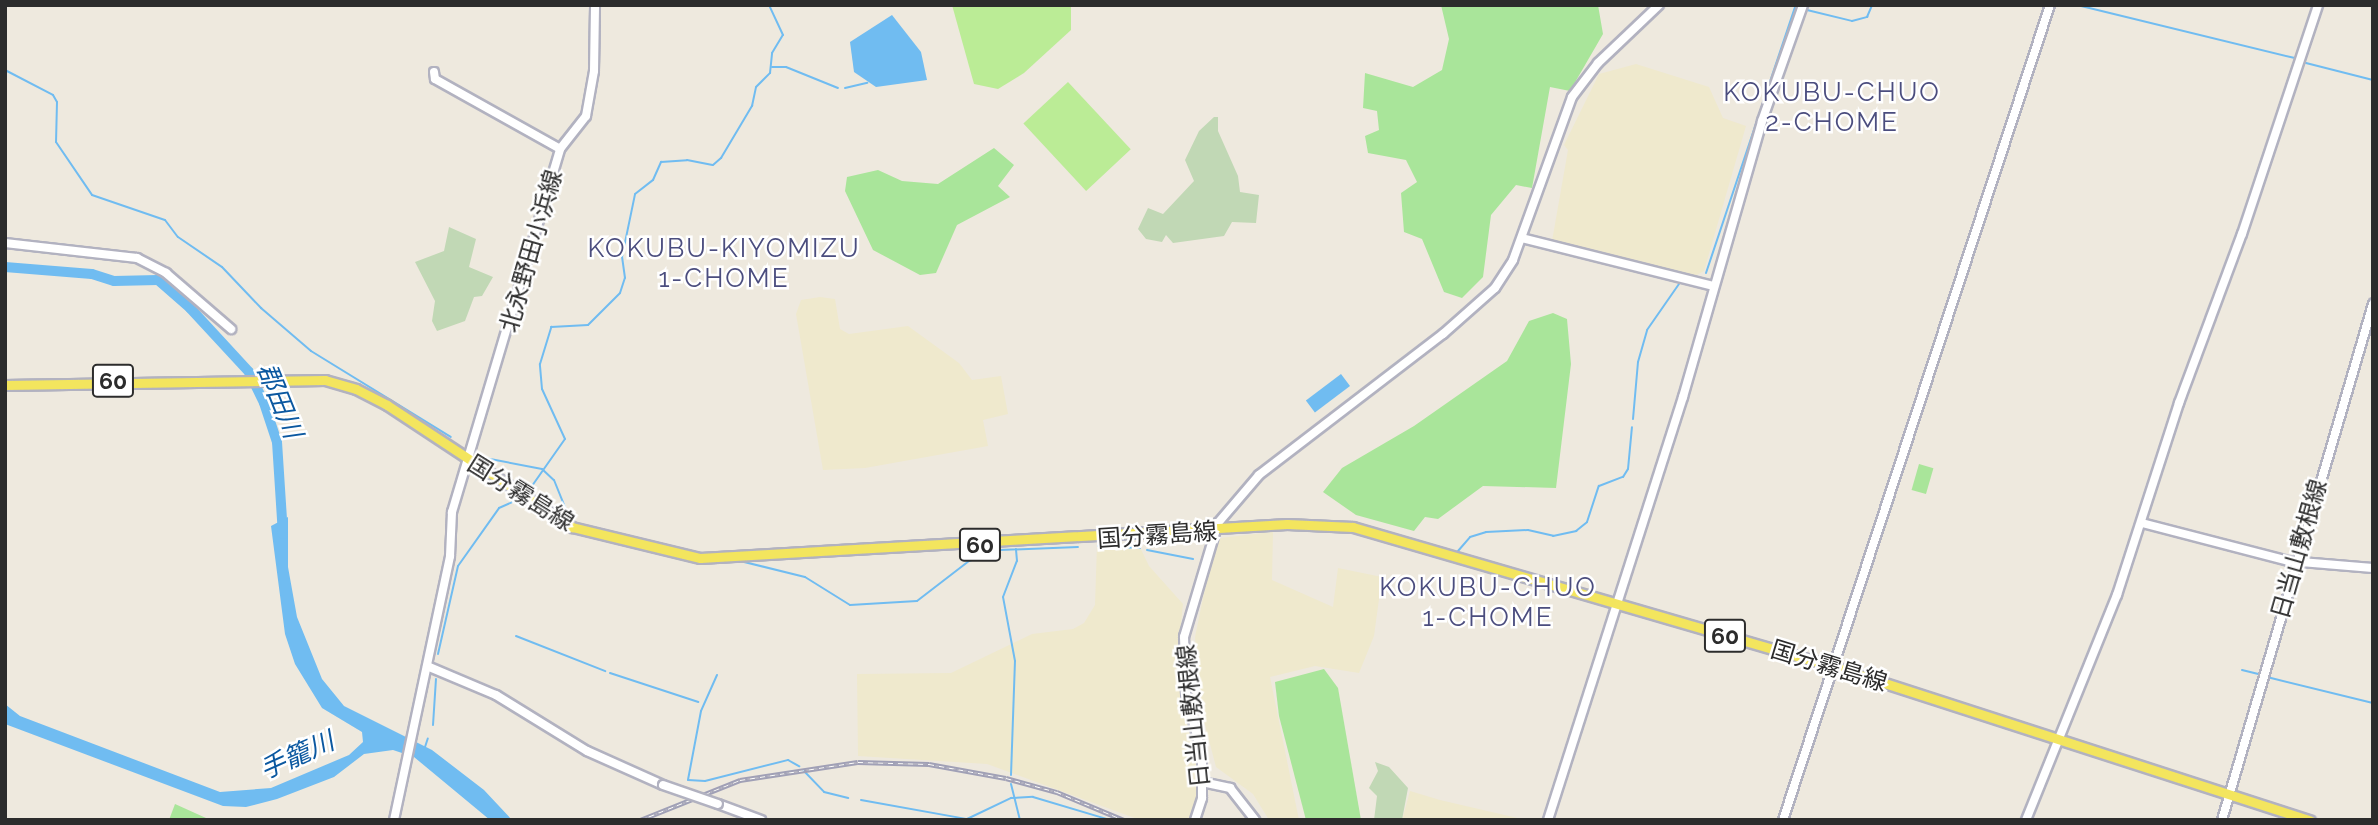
<!DOCTYPE html>
<meta charset="utf-8">
<style>
body{margin:0}
#map{position:relative;width:2378px;height:825px;overflow:hidden;background:#eee9de;font-family:Raleway,"Noto Sans JP",sans-serif}
div>[style]{position:absolute}
[style*='--x']{left:calc(var(--x)*1px);top:calc(var(--y)*1px);width:calc(var(--w)*1px);rotate:calc(var(--a)*1deg)}
.education>*{inset:0;background:#efe9cd}
.green>*{inset:0;background:#a9e59a;transform-origin:0 0}
.cemetery>*{inset:0;background:#c1d8b5}
.pitch>*{inset:0;background:#bbec96;transform-origin:0 0}
.water>*{inset:0;background:#70bcf1;transform-origin:0 0}
.stream>*{height:2px;margin:-1px;padding:0 1px;transform-origin:1px;border-radius:1px;background:#70bcf1}
.river>*{height:10px;margin:-5px;padding:0 5px;transform-origin:5px;border-radius:5px;background:#70bcf1}
.roads{filter:drop-shadow(2px 0 #b2b2c0) drop-shadow(-2px 0 #b2b2c0) drop-shadow(0 2px #b2b2c0) drop-shadow(0 -2px #b2b2c0)}
.secondary>*{height:8px;margin:-4px;padding:0 4px;transform-origin:4px;border-radius:4px;background:#fff}
.primary>*{height:9px;margin:-4.5px;padding:0 4.5px;transform-origin:4.5px;border-radius:4.5px;background:#f3e55e}
.rail>*{height:4.5px;margin-top:-2.25px;transform-origin:0;background:repeating-linear-gradient(90deg,#fff 0 5px,#a0a0b6 0 10px);box-sizing:border-box;border-block:2px solid #a0a0b6}
.bridges{filter:drop-shadow(2px 0 #b2b2c0) drop-shadow(-2px 0 #b2b2c0) drop-shadow(0 2px #b2b2c0) drop-shadow(0 -2px #b2b2c0)}
.secondary-bridge>*{height:8px;margin:-4px;padding:0 4px;transform-origin:4px;border-radius:4px;background:#fff}
span{translate:-50% -50%;white-space:nowrap;text-align:center;line-height:1.15;-webkit-text-stroke:5px #fff;paint-order:stroke}
.shield-label span{padding:2px 5px;background:#fff;border:2px solid;border-radius:5px;-webkit-text-stroke-width:0}
.shield-label{font-size:23px;color:#2c2c2c;font-weight:700}
.street-label{font-size:24px;color:#2c2c2c}
.neighbourhood-label{font-size:26px;color:#4b4d7e;letter-spacing:2px}
.water-label{font-size:26px;color:#0b58a0;font-style:italic}
.frame{position:absolute;inset:0;border:7px solid #2c2c2c;pointer-events:none}
</style>
<div id="map">
<div class="education">
<div style="clip-path:polygon(1636px 64px,1709px 87px,1723px 118px,1746px 126px,1704px 271px,1691px 278px,1552px 241px,1568px 150px,1564px 145px,1599px 74px)"></div>
<div style="clip-path:polygon(820px 297px,835px 299px,840px 329px,849px 334px,908px 326px,959px 363px,972px 380px,1001px 376px,1008px 414px,983px 420px,988px 446px,865px 468px,823px 470px,796px 314px,801px 300px)"></div>
<div style="clip-path:polygon(1273px 532px,1272px 580px,1333px 607px,1338px 568px,1382px 577px,1374px 636px,1359px 673px,1315px 666px,1270px 677px,1299px 820px,1269px 820px,1253px 794px,1216px 767px,1199px 702px,1195px 637px,1210px 564px,1220px 538px)"></div>
<div style="clip-path:polygon(1138px 543px,1149px 566px,1183px 604px,1176px 671px,1198px 766px,1197px 799px,1190px 820px,1140px 820px,987px 764px,858px 756px,857px 674px,951px 673px,1032px 634px,1073px 629px,1084px 623px,1095px 605px,1097px 545px)"></div>
<div style="clip-path:polygon(1410px 791px,1440px 800px,1526px 820px,1402px 820px)"></div>
</div>
<div class="green">
<div style="clip-path:polygon(1441px 5px,1598px 5px,1603px 34px,1570px 91px,1550px 87px,1532px 188px,1516px 185px,1491px 215px,1483px 277px,1462px 298px,1444px 292px,1422px 239px,1404px 232px,1401px 193px,1417px 182px,1406px 160px,1368px 153px,1365px 136px,1379px 130px,1377px 111px,1363px 108px,1365px 73px,1413px 87px,1442px 70px,1449px 39px)"></div>
<div style="clip-path:polygon(994px 148px,1014px 165px,998px 186px,1010px 197px,957px 225px,936px 273px,920px 275px,873px 250px,845px 191px,847px 177px,878px 170px,902px 181px,938px 184px)"></div>
<div style="clip-path:polygon(1553px 313px,1567px 319px,1571px 364px,1556px 488px,1483px 486px,1438px 519px,1425px 517px,1414px 531px,1356px 515px,1323px 492px,1342px 468px,1414px 426px,1507px 361px,1529px 321px)"></div>
<div style="left:1919px;top:464px;width:15px;height:27px;rotate:16deg"></div>
<div style="clip-path:polygon(1324px 669px,1338px 688px,1361px 820px,1306px 820px,1279px 716px,1275px 682px)"></div>
<div style="clip-path:polygon(175px 804px,206px 818px,218px 820px,169px 820px)"></div>
</div>
<div class="cemetery">
<div style="clip-path:polygon(1214px 117px,1218px 117px,1218px 131px,1238px 176px,1240px 192px,1259px 195px,1256px 223px,1232px 222px,1224px 236px,1173px 243px,1166px 235px,1162px 242px,1146px 239px,1138px 229px,1148px 208px,1163px 214px,1194px 181px,1185px 160px,1199px 131px)"></div>
<div style="clip-path:polygon(449px 227px,476px 239px,469px 267px,493px 277px,482px 296px,474px 297px,465px 321px,437px 331px,432px 321px,435px 301px,415px 262px,444px 251px)"></div>
<div style="clip-path:polygon(1375px 762px,1389px 767px,1408px 788px,1402px 820px,1374px 820px,1377px 796px,1369px 788px,1378px 771px)"></div>
</div>
<div class="pitch">
<div style="clip-path:polygon(952px 5px,1071px 5px,1071px 30px,1024px 73px,998px 89px,974px 84px)"></div>
<div style="left:1068px;top:82px;width:92px;height:61px;rotate:47deg"></div>
</div>
<div class="water">
<div style="clip-path:polygon(892px 15px,921px 52px,927px 80px,876px 87px,854px 72px,850px 42px)"></div>
<div style="left:1341px;top:374px;width:15px;height:44px;rotate:53deg"></div>
<div style="clip-path:polygon(288px 517px,288px 567px,297px 617px,322px 679px,344px 706px,432px 750px,484px 790px,512px 820px,490px 820px,414px 757px,393px 750px,364px 754px,334px 777px,277px 799px,246px 807px,223px 806px,5px 724px,5px 704px,20px 716px,220px 792px,271px 788px,349px 755px,363px 742px,362px 732px,322px 708px,295px 664px,285px 634px,271px 526px)"></div>
</div>
<div class="stream">
<div style="--x:2077;--y:5;--w:223;--a:13.7"></div>
<div style="--x:1807;--y:10;--w:46;--a:13.7"></div>
<div style="--x:1852;--y:21;--w:16;--a:-15"></div>
<div style="--x:1867;--y:17;--w:13;--a:-67"></div>
<div style="--x:2306;--y:63;--w:69;--a:14.2"></div>
<div style="--x:772;--y:67;--w:14;--a:0"></div>
<div style="--x:786;--y:67;--w:56;--a:22"></div>
<div style="--x:5;--y:70;--w:54;--a:27.5"></div>
<div style="--x:53;--y:95;--w:8;--a:60"></div>
<div style="--x:57;--y:102;--w:40;--a:91.4"></div>
<div style="--x:56;--y:142;--w:64;--a:55.8"></div>
<div style="--x:92;--y:195;--w:77;--a:18.9"></div>
<div style="--x:165;--y:220;--w:21;--a:53"></div>
<div style="--x:178;--y:237;--w:53;--a:34.3"></div>
<div style="--x:222;--y:267;--w:57;--a:46.4"></div>
<div style="--x:261;--y:308;--w:66;--a:40.7"></div>
<div style="--x:311;--y:351;--w:164;--a:31.6"></div>
<div style="--x:845;--y:88;--w:23;--a:-13"></div>
<div style="--x:1706;--y:273;--w:280;--a:-71.5"></div>
<div style="--x:1633;--y:419;--w:57;--a:-85"></div>
<div style="--x:1638;--y:362;--w:33;--a:-74"></div>
<div style="--x:1647;--y:330;--w:56;--a:-55.2"></div>
<div style="--x:485;--y:458;--w:58;--a:10.9"></div>
<div style="--x:542;--y:469;--w:16;--a:43"></div>
<div style="--x:554;--y:480;--w:38;--a:68"></div>
<div style="--x:568;--y:515;--w:13;--a:45"></div>
<div style="--x:527;--y:493;--w:66;--a:-54.9"></div>
<div style="--x:565;--y:439;--w:55;--a:-114.7"></div>
<div style="--x:542;--y:389;--w:25;--a:-95"></div>
<div style="--x:540;--y:364;--w:39;--a:-73"></div>
<div style="--x:551;--y:327;--w:37;--a:-3"></div>
<div style="--x:588;--y:325;--w:45;--a:-45"></div>
<div style="--x:620;--y:293;--w:16;--a:-72"></div>
<div style="--x:625;--y:278;--w:21;--a:-98"></div>
<div style="--x:622;--y:257;--w:64;--a:-78.3"></div>
<div style="--x:635;--y:194;--w:23;--a:-38"></div>
<div style="--x:653;--y:180;--w:20;--a:-66"></div>
<div style="--x:661;--y:162;--w:26;--a:-4"></div>
<div style="--x:687;--y:160;--w:26;--a:11"></div>
<div style="--x:713;--y:165;--w:11;--a:-41"></div>
<div style="--x:721;--y:158;--w:61;--a:-59.2"></div>
<div style="--x:752;--y:106;--w:19;--a:-78"></div>
<div style="--x:756;--y:87;--w:20;--a:-45"></div>
<div style="--x:770;--y:73;--w:20;--a:-84"></div>
<div style="--x:772;--y:53;--w:21;--a:-59"></div>
<div style="--x:783;--y:35;--w:33;--a:-115"></div>
<div style="--x:667;--y:546;--w:40;--a:12"></div>
<div style="--x:1098;--y:546;--w:42;--a:2.7"></div>
<div style="--x:1147;--y:550;--w:47;--a:11.1"></div>
<div style="--x:1458;--y:551;--w:18;--a:-49"></div>
<div style="--x:1470;--y:537;--w:17;--a:-17"></div>
<div style="--x:1486;--y:532;--w:42;--a:-2.7"></div>
<div style="--x:1528;--y:530;--w:26;--a:13"></div>
<div style="--x:1553;--y:536;--w:24;--a:-12"></div>
<div style="--x:1576;--y:531;--w:14;--a:-39"></div>
<div style="--x:1587;--y:522;--w:38;--a:-72"></div>
<div style="--x:1599;--y:486;--w:26;--a:-21"></div>
<div style="--x:1623;--y:477;--w:9;--a:-58"></div>
<div style="--x:1628;--y:469;--w:42;--a:-84.6"></div>
<div style="--x:736;--y:560;--w:71;--a:13.8"></div>
<div style="--x:805;--y:577;--w:53;--a:31.9"></div>
<div style="--x:850;--y:605;--w:67;--a:-3.4"></div>
<div style="--x:917;--y:601;--w:66;--a:-37.6"></div>
<div style="--x:969;--y:561;--w:33;--a:-20"></div>
<div style="--x:1000;--y:550;--w:78;--a:-2.2"></div>
<div style="--x:516;--y:636;--w:96;--a:21.5"></div>
<div style="--x:438;--y:654;--w:90;--a:-77.2"></div>
<div style="--x:458;--y:566;--w:71;--a:-54.7"></div>
<div style="--x:499;--y:508;--w:22;--a:-24"></div>
<div style="--x:2242;--y:670;--w:21;--a:14"></div>
<div style="--x:610;--y:673;--w:93;--a:18.2"></div>
<div style="--x:717;--y:675;--w:39;--a:114"></div>
<div style="--x:701;--y:711;--w:70;--a:100.7"></div>
<div style="--x:688;--y:780;--w:17;--a:3"></div>
<div style="--x:705;--y:781;--w:86;--a:-14.2"></div>
<div style="--x:788;--y:760;--w:13;--a:29"></div>
<div style="--x:2267;--y:677;--w:109;--a:13.8"></div>
<div style="--x:433;--y:725;--w:46;--a:-86.3"></div>
<div style="--x:425;--y:747;--w:9;--a:-72"></div>
<div style="--x:803;--y:770;--w:30;--a:46"></div>
<div style="--x:824;--y:792;--w:25;--a:14"></div>
<div style="--x:1011;--y:775;--w:114;--a:-88"></div>
<div style="--x:1015;--y:661;--w:65;--a:-100.6"></div>
<div style="--x:1003;--y:597;--w:39;--a:-69"></div>
<div style="--x:1017;--y:561;--w:12;--a:-95"></div>
<div style="--x:1011;--y:784;--w:37;--a:76"></div>
<div style="--x:861;--y:800;--w:108;--a:10.2"></div>
<div style="--x:967;--y:819;--w:49;--a:-25.5"></div>
<div style="--x:1011;--y:798;--w:22;--a:-3"></div>
<div style="--x:1033;--y:797;--w:80;--a:16.6"></div>
</div>
<div class="river">
<div style="--x:5;--y:267;--w:87;--a:4.6"></div>
<div style="--x:92;--y:274;--w:23;--a:18"></div>
<div style="--x:114;--y:281;--w:44;--a:-1.3"></div>
<div style="--x:158;--y:280;--w:43;--a:41.2"></div>
<div style="--x:190;--y:308;--w:87;--a:47.3"></div>
<div style="--x:249;--y:372;--w:34;--a:64"></div>
<div style="--x:264;--y:403;--w:41;--a:71.6"></div>
<div style="--x:277;--y:442;--w:92;--a:86.3"></div>
</div>
<div class="roads">
<div class="secondary">
<div style="--x:434;--y:72;--w:7;--a:82"></div>
<div style="--x:435;--y:79;--w:143;--a:29.2"></div>
<div style="--x:1522;--y:238;--w:197;--a:14.1"></div>
<div style="--x:5;--y:243;--w:133;--a:6.5"></div>
<div style="--x:137;--y:258;--w:33;--a:27"></div>
<div style="--x:166;--y:273;--w:86;--a:40.7"></div>
<div style="--x:2142;--y:523;--w:152;--a:14.5"></div>
<div style="--x:2289;--y:561;--w:84;--a:4.8"></div>
<div style="--x:427;--y:666;--w:75;--a:22.8"></div>
<div style="--x:496;--y:695;--w:107;--a:31.6"></div>
<div style="--x:587;--y:751;--w:83;--a:24.1"></div>
<div style="--x:1202;--y:782;--w:29;--a:12"></div>
<div style="--x:1230;--y:788;--w:41;--a:52"></div>
<div style="--x:718;--y:804;--w:46;--a:20.4"></div>
<div style="--x:394;--y:820;--w:270;--a:-78"></div>
<div style="--x:450;--y:556;--w:44;--a:-87.4"></div>
<div style="--x:452;--y:512;--w:379;--a:-73.4"></div>
<div style="--x:560;--y:149;--w:42;--a:-51.8"></div>
<div style="--x:586;--y:116;--w:46;--a:-79.9"></div>
<div style="--x:594;--y:71;--w:66;--a:-89.1"></div>
<div style="--x:1195;--y:820;--w:23;--a:-72"></div>
<div style="--x:1202;--y:798;--w:43;--a:-90"></div>
<div style="--x:1202;--y:755;--w:63;--a:-104.7"></div>
<div style="--x:1186;--y:694;--w:57;--a:-92"></div>
<div style="--x:1184;--y:637;--w:119;--a:-73.4"></div>
<div style="--x:1218;--y:523;--w:63;--a:-49.5"></div>
<div style="--x:1259;--y:475;--w:232;--a:-37.5"></div>
<div style="--x:1443;--y:334;--w:69;--a:-41.5"></div>
<div style="--x:1495;--y:288;--w:33;--a:-57"></div>
<div style="--x:1513;--y:260;--w:173;--a:-70.1"></div>
<div style="--x:1572;--y:97;--w:43;--a:-52.6"></div>
<div style="--x:1598;--y:63;--w:84;--a:-43.6"></div>
<div style="--x:1548;--y:820;--w:444;--a:-72.3"></div>
<div style="--x:1683;--y:397;--w:287;--a:-74"></div>
<div style="--x:1762;--y:121;--w:123;--a:-70.5"></div>
<div style="--x:1783;--y:820;--w:858;--a:-71.86"></div>
<div style="--x:2026;--y:820;--w:243;--a:-68"></div>
<div style="--x:2117;--y:595;--w:202;--a:-72.1"></div>
<div style="--x:2179;--y:403;--w:180;--a:-69.6"></div>
<div style="--x:2242;--y:234;--w:241;--a:-71.6"></div>
<div style="--x:2222;--y:820;--w:538;--a:-73.69"></div>
</div>
<div class="primary">
<div style="--x:5;--y:385;--w:320;--a:-0.9"></div>
<div style="--x:325;--y:380;--w:32;--a:16"></div>
<div style="--x:356;--y:389;--w:35;--a:27"></div>
<div style="--x:387;--y:405;--w:222;--a:33.4"></div>
<div style="--x:572;--y:527;--w:132;--a:13.6"></div>
<div style="--x:700;--y:558;--w:588;--a:-3.31"></div>
<div style="--x:1287;--y:524;--w:66;--a:2.6"></div>
<div style="--x:1353;--y:527;--w:502;--a:16.2"></div>
<div style="--x:1835;--y:667;--w:499;--a:17.9"></div>
</div>
</div>
<div class="rail">
<div style="--x:640;--y:820;--w:108;--a:-21.8"></div>
<div style="--x:740;--y:780;--w:119;--a:-8.7"></div>
<div style="--x:858;--y:762;--w:71;--a:1.6"></div>
<div style="--x:929;--y:764;--w:78;--a:10.3"></div>
<div style="--x:1006;--y:778;--w:53;--a:15.4"></div>
<div style="--x:1057;--y:792;--w:73;--a:22.7"></div>
</div>
<div class="bridges">
<div class="secondary-bridge">
<div style="--x:663;--y:785;--w:58;--a:19.1"></div>
</div>
</div>
<div class="shield-label">
<span style="left:113px;top:381px">60</span>
<span style="left:980px;top:545px">60</span>
<span style="left:1725px;top:636px">60</span>
</div>
<div class="street-label">
<span style="left:531px;top:251px;rotate:-74deg">北永野田小浜線</span>
<span style="left:521px;top:493px;rotate:32deg">国分霧島線</span>
<span style="left:1157px;top:535px;rotate:-4deg">国分霧島線</span>
<span style="left:2299px;top:549px;rotate:-74deg">日当山敷根線</span>
<span style="left:1829px;top:666px;rotate:17deg">国分霧島線</span>
<span style="left:1193px;top:716px;rotate:-96deg">日当山敷根線</span>
</div>
<div class="neighbourhood-label">
<span style="left:1832px;top:108px">KOKUBU-CHUO<br>2-CHOME</span>
<span style="left:724px;top:264px">KOKUBU-KIYOMIZU<br>1-CHOME</span>
<span style="left:1488px;top:603px">KOKUBU-CHUO<br>1-CHOME</span>
</div>
<div class="water-label">
<span style="left:279px;top:401px;rotate:68deg">郡田川</span>
<span style="left:297px;top:756px;rotate:-24deg">手籠川</span>
</div>
<div class="frame"></div>
</div>
